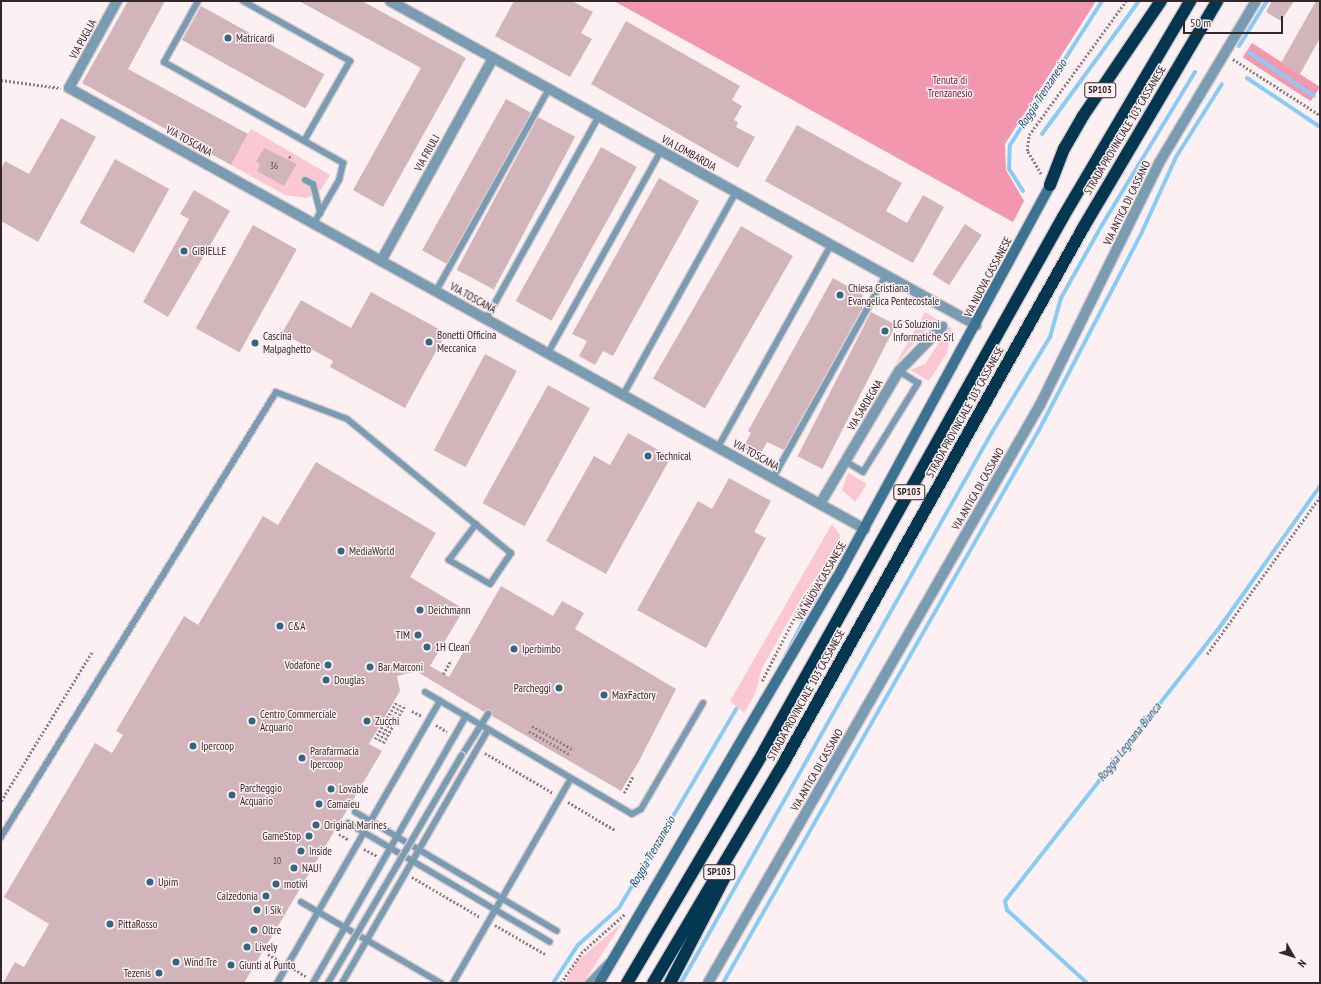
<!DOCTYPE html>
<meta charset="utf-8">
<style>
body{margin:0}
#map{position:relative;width:1321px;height:984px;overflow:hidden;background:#fdf0f3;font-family:"PT Sans Narrow",sans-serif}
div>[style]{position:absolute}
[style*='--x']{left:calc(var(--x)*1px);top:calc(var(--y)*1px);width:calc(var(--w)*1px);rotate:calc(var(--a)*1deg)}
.green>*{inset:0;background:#fbc7d2}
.forest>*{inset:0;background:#f297ae;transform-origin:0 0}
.water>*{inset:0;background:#88cbf5;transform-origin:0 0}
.stream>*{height:4px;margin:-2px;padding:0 2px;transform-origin:2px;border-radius:2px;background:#88cbf5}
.building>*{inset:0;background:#d2b5bb;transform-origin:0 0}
.path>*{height:2.5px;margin-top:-1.25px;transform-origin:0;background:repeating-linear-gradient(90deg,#8d8285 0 2px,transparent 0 4px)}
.roads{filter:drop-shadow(1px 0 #d8cccf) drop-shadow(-1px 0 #d8cccf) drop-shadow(0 1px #d8cccf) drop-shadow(0 -1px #d8cccf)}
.lane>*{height:6px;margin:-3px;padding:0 3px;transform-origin:3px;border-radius:3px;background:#7a9cb3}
.street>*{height:10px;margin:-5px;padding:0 5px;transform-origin:5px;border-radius:5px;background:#7a9cb3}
.secondary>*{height:10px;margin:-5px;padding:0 5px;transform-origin:5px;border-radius:5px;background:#3c7292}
.highway>*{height:12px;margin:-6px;padding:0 6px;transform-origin:6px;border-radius:6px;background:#033751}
.bridges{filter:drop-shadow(1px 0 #d8cccf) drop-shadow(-1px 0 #d8cccf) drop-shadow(0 1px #d8cccf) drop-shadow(0 -1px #d8cccf)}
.lane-bridge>*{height:6px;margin:-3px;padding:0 3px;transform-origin:3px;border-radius:3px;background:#7a9cb3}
.dots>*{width:11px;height:11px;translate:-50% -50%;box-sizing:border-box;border:2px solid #fdf0f3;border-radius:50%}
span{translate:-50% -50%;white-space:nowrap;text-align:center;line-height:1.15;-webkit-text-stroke:3px #fdf0f3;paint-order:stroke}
.number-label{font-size:9px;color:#5a4a4e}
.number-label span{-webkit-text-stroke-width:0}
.shield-label span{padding:1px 3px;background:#fdf0f3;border:1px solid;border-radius:3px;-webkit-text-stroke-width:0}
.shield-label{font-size:10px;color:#32272a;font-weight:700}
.poi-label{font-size:11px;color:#32272a}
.left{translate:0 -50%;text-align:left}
.right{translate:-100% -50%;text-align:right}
.street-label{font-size:11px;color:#32272a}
.park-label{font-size:11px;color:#7c103b}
.water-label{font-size:12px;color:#0d5376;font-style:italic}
.frame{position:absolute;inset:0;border:2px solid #32272a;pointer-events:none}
.north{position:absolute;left:1273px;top:936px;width:40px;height:40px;-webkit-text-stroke:3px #fdf0f3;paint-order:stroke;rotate:129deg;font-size:11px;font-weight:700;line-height:16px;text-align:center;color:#32272a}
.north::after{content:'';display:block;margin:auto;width:14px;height:18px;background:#32272a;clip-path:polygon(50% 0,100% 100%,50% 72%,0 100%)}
.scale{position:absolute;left:1183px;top:16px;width:100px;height:18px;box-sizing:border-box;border:2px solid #32272a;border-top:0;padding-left:5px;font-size:12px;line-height:14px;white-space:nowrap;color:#32272a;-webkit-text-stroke:3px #fdf0f3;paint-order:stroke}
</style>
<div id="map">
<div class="green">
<div style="clip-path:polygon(251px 129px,330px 175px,320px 191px,307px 198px,285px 195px,231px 165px)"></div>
<div style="clip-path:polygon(925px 312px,952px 329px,947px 353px,929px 381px,910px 370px,925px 364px,947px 330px,934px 321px,895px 365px)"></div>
<div style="clip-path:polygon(848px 473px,867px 484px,855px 502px,842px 490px)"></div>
<div style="clip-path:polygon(832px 524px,840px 535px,838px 548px,803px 595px,762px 668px,755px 694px,744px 713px,730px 701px)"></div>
<div style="clip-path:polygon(622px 923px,583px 983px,565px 983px,577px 961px)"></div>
</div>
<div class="forest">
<div style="clip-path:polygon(614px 1px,1096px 1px,1005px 144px,1006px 170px,1024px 201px,1013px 222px)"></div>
<div style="left:1252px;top:43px;width:81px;height:17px;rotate:33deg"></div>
</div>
<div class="water">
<div style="left:824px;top:576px;width:4px;height:103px;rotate:27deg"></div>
</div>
<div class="stream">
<div style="--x:1239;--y:46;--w:53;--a:-58.1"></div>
<div style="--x:1250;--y:53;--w:77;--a:33.9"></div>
<div style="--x:1247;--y:78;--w:88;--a:33.9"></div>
<div style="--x:1042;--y:134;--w:165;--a:-53.9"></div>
<div style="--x:1023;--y:191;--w:26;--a:-122"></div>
<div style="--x:1009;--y:169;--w:24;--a:-88"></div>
<div style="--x:1010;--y:145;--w:171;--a:-57.4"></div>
<div style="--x:553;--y:983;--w:45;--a:-56.7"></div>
<div style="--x:578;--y:945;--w:55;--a:-42.1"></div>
<div style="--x:619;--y:908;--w:231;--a:-59.5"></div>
<div style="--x:681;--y:983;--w:630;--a:-60.55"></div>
<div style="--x:991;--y:434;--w:114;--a:-58.7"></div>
<div style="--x:1050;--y:337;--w:41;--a:-74.2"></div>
<div style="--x:1061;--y:298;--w:84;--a:-60.7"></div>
<div style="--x:1102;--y:225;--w:179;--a:-58.7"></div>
<div style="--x:723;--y:983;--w:637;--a:-60.26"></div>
<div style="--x:1039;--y:430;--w:223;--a:-62.5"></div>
<div style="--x:1142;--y:232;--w:82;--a:-65.6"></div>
<div style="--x:1176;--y:157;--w:86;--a:-57.8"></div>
<div style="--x:1087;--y:983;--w:108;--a:-137.6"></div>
<div style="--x:1007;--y:910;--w:9;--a:-103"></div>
<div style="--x:1005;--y:901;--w:343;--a:-51.9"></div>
<div style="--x:1217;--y:631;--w:178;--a:-54.6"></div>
</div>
<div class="building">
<div style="clip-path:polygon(128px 1px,165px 1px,128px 69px,248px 134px,231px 165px,82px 83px)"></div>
<div style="clip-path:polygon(299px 1px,362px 1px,466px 58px,383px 207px,353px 190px,421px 68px)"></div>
<div style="clip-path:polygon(514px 1px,572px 1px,593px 12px,581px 33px,592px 39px,570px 77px,495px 36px)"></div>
<div style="clip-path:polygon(1272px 1px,1294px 1px,1281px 21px,1266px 12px)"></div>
<div style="clip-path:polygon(1316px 1px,1320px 1px,1320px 38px,1300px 74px,1281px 63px)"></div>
<div style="left:201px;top:6px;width:141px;height:39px;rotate:29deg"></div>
<div style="clip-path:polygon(626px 21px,740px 86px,732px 100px,742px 106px,734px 120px,738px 122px,736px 127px,755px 137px,738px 168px,591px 84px)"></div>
<div style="left:506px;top:99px;width:29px;height:173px;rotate:29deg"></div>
<div style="left:538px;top:117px;width:42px;height:173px;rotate:28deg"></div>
<div style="clip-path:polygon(61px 118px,96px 137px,38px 242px,1px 221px,1px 169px,5px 161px,29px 174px)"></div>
<div style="clip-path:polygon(797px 125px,902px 183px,886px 211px,907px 223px,923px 195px,944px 207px,913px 263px,765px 181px)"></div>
<div style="left:601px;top:147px;width:41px;height:176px;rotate:29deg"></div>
<div style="clip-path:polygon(264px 148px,297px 164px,284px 186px,257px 171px,260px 164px,256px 162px)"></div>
<div style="left:115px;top:159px;width:62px;height:73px;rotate:29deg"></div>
<div style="clip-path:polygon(659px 178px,699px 201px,613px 356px,603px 351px,595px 365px,579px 356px,587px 341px,572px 334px)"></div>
<div style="clip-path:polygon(194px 190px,230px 211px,168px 317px,143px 302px,189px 219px,180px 214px)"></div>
<div style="left:965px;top:224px;width:20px;height:60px;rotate:33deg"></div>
<div style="left:253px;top:225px;width:50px;height:118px;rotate:29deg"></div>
<div style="left:741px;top:226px;width:60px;height:176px;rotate:30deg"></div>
<div style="clip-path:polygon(833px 278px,863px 295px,858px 305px,863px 307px,784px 450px,767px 442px,759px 457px,743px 448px,751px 433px,748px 431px)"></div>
<div style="clip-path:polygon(371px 292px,446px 333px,405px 408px,330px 367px,333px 361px,282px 333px,301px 300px,351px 328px)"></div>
<div style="left:871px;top:312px;width:28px;height:162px;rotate:27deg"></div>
<div style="left:485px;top:354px;width:36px;height:109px;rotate:28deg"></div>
<div style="left:548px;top:385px;width:48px;height:135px;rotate:29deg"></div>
<div style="clip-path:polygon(628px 433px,671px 457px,606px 574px,546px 541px,594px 456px,610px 465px)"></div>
<div style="clip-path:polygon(316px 462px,436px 533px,410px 577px,464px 609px,430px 666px,449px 677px,501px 586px,553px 616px,562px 601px,584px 613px,575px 629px,676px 689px,638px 763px,621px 791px,492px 716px,490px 710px,484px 712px,416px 671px,397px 676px,400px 691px,369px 744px,382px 751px,244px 983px,3px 983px,15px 962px,24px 967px,49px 924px,4px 897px,95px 743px,112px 753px,123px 735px,116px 731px,184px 616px,198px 625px,263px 516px,278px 525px)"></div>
<div style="clip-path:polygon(729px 478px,771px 501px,754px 532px,766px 538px,706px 648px,637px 610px,698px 501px,712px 509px)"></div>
</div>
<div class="path">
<div style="--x:1233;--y:59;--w:103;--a:32.8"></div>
<div style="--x:1;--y:80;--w:60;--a:7.7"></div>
<div style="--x:289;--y:156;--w:4;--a:34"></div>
<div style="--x:1041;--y:174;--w:27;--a:-121"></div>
<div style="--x:1027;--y:151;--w:16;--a:-83"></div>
<div style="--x:1029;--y:135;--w:165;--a:-54.1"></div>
<div style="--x:1207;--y:654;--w:193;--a:-54.3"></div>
<div style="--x:443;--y:674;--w:16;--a:-60"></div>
<div style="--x:762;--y:681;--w:94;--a:-62.9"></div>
<div style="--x:805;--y:597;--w:51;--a:-53.8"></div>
<div style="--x:412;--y:711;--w:11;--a:27"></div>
<div style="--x:436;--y:725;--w:13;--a:32"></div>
<div style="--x:532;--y:726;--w:48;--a:29.7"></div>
<div style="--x:529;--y:731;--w:48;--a:29.7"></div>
<div style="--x:375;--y:739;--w:44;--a:-59.9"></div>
<div style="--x:379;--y:741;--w:44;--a:-59.9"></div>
<div style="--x:383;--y:743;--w:44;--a:-59.9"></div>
<div style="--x:485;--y:753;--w:79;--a:30.5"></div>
<div style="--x:624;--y:793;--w:19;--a:-62"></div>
<div style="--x:1;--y:801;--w:175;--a:-58.6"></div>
<div style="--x:568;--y:802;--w:55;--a:30.8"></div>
<div style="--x:339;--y:834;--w:12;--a:31"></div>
<div style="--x:364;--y:849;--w:15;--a:28"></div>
<div style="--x:412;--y:877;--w:79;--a:30.5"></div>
<div style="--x:495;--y:925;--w:58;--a:30.1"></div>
<div style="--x:268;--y:954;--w:13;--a:32"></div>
<div style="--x:294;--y:969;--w:15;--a:32"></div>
<div style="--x:561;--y:983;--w:36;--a:-56"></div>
<div style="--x:581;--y:953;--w:59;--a:-41.6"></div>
</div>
<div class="roads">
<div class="lane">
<div style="--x:198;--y:1;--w:70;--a:119.1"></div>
<div style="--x:164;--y:62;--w:206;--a:29.4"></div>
<div style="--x:343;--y:163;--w:17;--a:103"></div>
<div style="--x:339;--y:180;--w:50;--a:120.2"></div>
<div style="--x:243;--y:1;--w:123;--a:29.3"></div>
<div style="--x:350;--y:61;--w:92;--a:119.9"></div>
<div style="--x:305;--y:180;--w:9;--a:27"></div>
<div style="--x:313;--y:184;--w:30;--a:76"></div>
<div style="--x:436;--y:291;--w:231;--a:-60.8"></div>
<div style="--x:486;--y:319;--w:232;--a:-60.9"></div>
<div style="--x:548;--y:353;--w:231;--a:-60.8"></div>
<div style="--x:623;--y:395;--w:232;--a:-60.9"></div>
<div style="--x:718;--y:447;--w:231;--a:-60.8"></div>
<div style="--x:845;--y:461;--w:21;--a:31"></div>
<div style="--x:863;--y:472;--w:105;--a:-58.3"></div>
<div style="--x:918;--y:383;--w:22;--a:-148"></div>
<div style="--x:773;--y:478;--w:232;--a:-60.9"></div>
<div style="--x:425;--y:692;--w:240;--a:30.5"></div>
<div style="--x:632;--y:814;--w:10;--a:-29"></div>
<div style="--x:641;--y:809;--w:123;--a:-59.7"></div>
<div style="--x:462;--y:755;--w:49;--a:-57.6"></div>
<div style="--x:355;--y:812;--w:234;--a:30.5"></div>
<div style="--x:348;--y:823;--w:234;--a:30.5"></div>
<div style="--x:1;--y:837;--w:523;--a:-58.28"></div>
<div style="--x:276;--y:392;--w:76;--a:20.8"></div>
<div style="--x:347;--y:419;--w:212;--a:39.3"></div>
<div style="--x:511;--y:553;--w:37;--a:124"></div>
<div style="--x:490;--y:584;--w:48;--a:-149.7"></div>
<div style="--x:449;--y:560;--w:45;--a:-53.1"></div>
<div style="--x:301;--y:902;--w:162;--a:30.1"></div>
<div style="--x:277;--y:983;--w:326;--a:-60"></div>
<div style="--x:313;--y:983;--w:308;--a:-60.2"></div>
<div style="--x:342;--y:983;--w:292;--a:-60"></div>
<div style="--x:453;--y:983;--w:236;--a:-60"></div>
<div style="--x:588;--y:983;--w:29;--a:-46"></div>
</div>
<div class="street">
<div style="--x:117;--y:1;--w:99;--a:118.9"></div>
<div style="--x:69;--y:88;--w:910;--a:28.99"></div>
<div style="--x:390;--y:1;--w:670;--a:28.94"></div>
<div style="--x:381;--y:261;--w:232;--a:-61.1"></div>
<div style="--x:820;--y:504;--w:155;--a:-59.3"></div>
<div style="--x:899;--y:371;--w:62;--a:-45.7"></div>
<div style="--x:708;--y:983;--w:667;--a:-60.13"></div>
<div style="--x:1040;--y:405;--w:270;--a:-63.8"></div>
<div style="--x:1159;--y:163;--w:189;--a:-59.1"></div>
</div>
<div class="secondary">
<div style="--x:599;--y:983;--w:470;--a:-59.6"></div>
<div style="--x:837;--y:578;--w:447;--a:-61.5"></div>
</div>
<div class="highway">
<div style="--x:1050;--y:185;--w:39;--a:-69"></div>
<div style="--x:1064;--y:149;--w:38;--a:-60"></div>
<div style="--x:1083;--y:116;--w:139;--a:-55.9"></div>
<div style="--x:627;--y:983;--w:269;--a:-59.4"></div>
<div style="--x:764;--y:751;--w:612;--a:-60.75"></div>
<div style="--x:1063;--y:217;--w:251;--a:-59.5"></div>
<div style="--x:653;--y:983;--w:257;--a:-59.3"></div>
<div style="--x:784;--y:762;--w:612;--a:-60.75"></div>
<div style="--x:1083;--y:228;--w:264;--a:-59.4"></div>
<div style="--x:670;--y:983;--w:119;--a:-62.6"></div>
</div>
</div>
<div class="bridges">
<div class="lane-bridge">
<div style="--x:328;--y:983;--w:264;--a:-59.6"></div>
</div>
</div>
<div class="dots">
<div style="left:228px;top:38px;background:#346683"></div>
<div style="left:184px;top:251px;background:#346683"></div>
<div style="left:840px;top:295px;background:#346683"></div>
<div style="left:885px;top:331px;background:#346683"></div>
<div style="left:429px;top:342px;background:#346683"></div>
<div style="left:255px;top:343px;background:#346683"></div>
<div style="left:648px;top:456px;background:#346683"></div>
<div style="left:341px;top:551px;background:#346683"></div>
<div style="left:420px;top:610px;background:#346683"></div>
<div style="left:280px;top:626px;background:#346683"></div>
<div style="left:418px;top:635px;background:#346683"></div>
<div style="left:427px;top:647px;background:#346683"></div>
<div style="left:514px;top:649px;background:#346683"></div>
<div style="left:328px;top:665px;background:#346683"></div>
<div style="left:370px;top:667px;background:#346683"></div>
<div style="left:326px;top:680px;background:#346683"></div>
<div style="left:559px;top:688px;background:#346683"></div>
<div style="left:604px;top:695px;background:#346683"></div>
<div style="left:252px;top:721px;background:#346683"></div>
<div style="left:367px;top:721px;background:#346683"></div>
<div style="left:193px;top:746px;background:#346683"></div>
<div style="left:302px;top:758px;background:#346683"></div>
<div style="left:331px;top:789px;background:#346683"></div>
<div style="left:232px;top:795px;background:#346683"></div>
<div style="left:319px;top:804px;background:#346683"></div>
<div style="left:316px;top:825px;background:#346683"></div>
<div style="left:309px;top:836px;background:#346683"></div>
<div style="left:301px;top:851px;background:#346683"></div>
<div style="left:294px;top:868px;background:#346683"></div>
<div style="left:150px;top:882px;background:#346683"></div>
<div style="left:276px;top:884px;background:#346683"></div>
<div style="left:266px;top:896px;background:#346683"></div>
<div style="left:257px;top:910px;background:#346683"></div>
<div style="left:110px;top:924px;background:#346683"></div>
<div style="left:254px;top:930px;background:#346683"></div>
<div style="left:247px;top:947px;background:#346683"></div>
<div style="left:176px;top:962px;background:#346683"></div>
<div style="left:231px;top:965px;background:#346683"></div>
<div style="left:159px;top:973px;background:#346683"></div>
</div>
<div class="number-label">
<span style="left:274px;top:166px">36</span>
<span style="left:277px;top:861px">10</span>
</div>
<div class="shield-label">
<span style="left:1100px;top:90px">SP103</span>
<span style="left:909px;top:492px">SP103</span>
<span style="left:719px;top:872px">SP103</span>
</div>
<div class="poi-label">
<span class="left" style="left:236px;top:38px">Matricardi</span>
<span class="left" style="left:192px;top:251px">GIBIELLE</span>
<span class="left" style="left:848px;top:295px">Chiesa Cristiana<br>Evangelica Pentecostale</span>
<span class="left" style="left:893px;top:331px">LG Soluzioni<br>Informatiche Srl</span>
<span class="left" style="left:437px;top:342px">Bonetti Officina<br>Meccanica</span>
<span class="left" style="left:263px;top:343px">Cascina<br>Malpaghetto</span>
<span class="left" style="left:656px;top:456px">Technical</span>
<span class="left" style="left:349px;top:551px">MediaWorld</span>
<span class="left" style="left:428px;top:610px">Deichmann</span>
<span class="left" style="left:288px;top:626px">C&amp;A</span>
<span class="right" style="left:410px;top:635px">TIM</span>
<span class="left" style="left:435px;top:647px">1H Clean</span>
<span class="left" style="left:522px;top:649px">Iperbimbo</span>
<span class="right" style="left:320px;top:665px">Vodafone</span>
<span class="left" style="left:378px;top:667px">Bar Marconi</span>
<span class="left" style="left:334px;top:680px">Douglas</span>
<span class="right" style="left:551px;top:688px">Parcheggi</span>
<span class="left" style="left:612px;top:695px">MaxFactory</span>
<span class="left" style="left:260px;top:721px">Centro Commerciale<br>Acquario</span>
<span class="left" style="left:375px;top:721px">Zucchi</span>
<span class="left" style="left:201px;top:746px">Ipercoop</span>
<span class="left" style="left:310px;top:758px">Parafarmacia<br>Ipercoop</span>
<span class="left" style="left:240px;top:795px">Parcheggio<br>Acquario</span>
<span class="left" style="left:339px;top:789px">Lovable</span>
<span class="left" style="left:327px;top:804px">Camaïeu</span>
<span class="left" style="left:324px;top:825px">Original Marines</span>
<span class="right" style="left:301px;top:836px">GameStop</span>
<span class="left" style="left:309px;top:851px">Inside</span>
<span class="left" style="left:302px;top:868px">NAU!</span>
<span class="left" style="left:158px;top:882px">Upim</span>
<span class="left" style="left:284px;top:884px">motivi</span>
<span class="right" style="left:258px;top:896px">Calzedonia</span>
<span class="left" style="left:265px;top:910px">I Sik</span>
<span class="left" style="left:118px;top:924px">PittaRosso</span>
<span class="left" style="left:262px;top:930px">Oltre</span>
<span class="left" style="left:255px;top:947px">Lively</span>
<span class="left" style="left:184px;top:962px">Wind Tre</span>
<span class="left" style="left:239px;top:965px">Giunti al Punto</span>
<span class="right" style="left:151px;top:973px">Tezenis</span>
</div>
<div class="street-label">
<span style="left:83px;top:39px;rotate:-61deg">VIA PUGLIA</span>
<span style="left:1125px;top:130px;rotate:-59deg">STRADA PROVINCIALE 103 CASSANESE</span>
<span style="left:189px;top:141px;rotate:29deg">VIA TOSCANA</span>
<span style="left:427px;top:153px;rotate:-61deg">VIA FRIULI</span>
<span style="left:689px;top:153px;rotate:29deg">VIA LOMBARDIA</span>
<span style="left:1127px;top:203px;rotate:-64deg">VIA ANTICA DI CASSANO</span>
<span style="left:988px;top:277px;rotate:-62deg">VIA NUOVA CASSANESE</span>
<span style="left:473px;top:298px;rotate:29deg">VIA TOSCANA</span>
<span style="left:865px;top:405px;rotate:-59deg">VIA SARDEGNA</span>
<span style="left:965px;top:412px;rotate:-61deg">STRADA PROVINCIALE 103 CASSANESE</span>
<span style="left:756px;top:455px;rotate:29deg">VIA TOSCANA</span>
<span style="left:978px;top:489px;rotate:-60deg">VIA ANTICA DI CASSANO</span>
<span style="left:821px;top:581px;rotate:-60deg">VIA NUOVA CASSANESE</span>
<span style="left:806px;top:695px;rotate:-61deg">STRADA PROVINCIALE 103 CASSANESE</span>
<span style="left:817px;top:770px;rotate:-60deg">VIA ANTICA DI CASSANO</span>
</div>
<div class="park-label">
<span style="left:950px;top:87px">Tenuta di<br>Trenzanesio</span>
</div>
<div class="water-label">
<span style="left:1042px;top:94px;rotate:-57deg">Roggia Trenzanesio</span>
<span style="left:1129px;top:742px;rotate:-52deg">Roggia Legnana Bianca</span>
<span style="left:652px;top:852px;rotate:-60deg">Roggia Trenzanesio</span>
</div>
<div class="frame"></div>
<div class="north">N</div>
<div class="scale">50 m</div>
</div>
